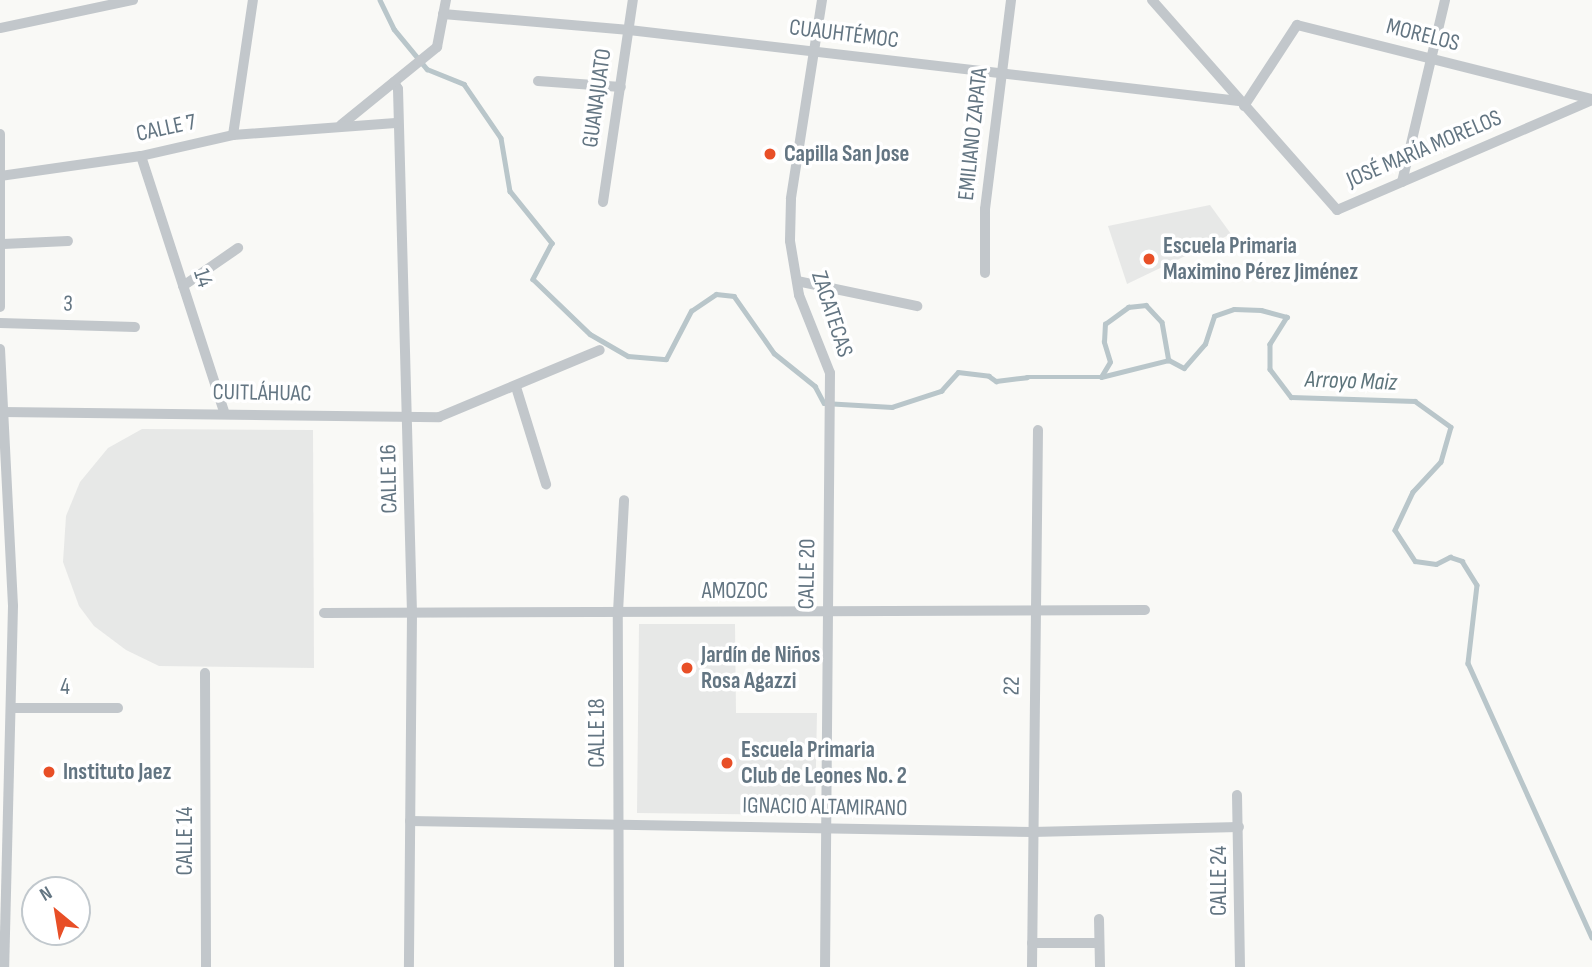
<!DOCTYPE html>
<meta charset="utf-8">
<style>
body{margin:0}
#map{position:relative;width:1592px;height:967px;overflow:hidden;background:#f9f9f6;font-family:"Sofia Sans Condensed",sans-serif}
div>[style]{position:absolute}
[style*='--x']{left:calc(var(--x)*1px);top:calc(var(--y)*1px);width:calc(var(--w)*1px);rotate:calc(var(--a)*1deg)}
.built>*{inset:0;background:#e7e8e7}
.stream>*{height:4.5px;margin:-2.25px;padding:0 2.25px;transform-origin:2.25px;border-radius:2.25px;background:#b9c6ca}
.street>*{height:10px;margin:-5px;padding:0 5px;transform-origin:5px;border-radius:5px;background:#c2c7cb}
.dots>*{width:19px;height:19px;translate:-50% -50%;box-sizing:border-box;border:4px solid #fff;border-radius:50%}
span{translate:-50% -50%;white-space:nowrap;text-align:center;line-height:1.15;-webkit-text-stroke:7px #fff;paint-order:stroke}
.street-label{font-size:23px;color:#637582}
.poi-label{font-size:23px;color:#637582;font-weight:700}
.left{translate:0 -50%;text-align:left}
.water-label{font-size:24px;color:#5e757c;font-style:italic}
.north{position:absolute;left:21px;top:876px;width:70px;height:70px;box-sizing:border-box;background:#fff;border:2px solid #c1c8cd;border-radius:50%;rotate:330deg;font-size:19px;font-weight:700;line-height:28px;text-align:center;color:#637582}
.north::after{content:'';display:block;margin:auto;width:24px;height:32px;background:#e84f27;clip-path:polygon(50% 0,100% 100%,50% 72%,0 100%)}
</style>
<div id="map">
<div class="built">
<div style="clip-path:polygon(1210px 205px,1231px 234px,1127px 284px,1108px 226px)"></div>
<div style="clip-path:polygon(142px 429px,313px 430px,314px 668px,159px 666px,126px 650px,94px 626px,79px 606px,63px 562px,66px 516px,80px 482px,108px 448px)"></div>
<div style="clip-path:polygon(639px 624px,735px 624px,736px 713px,817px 713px,815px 815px,637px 813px)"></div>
</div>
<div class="stream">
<div style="--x:380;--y:0;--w:32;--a:64"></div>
<div style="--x:394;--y:29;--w:52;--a:50.5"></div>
<div style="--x:427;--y:69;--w:40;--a:22"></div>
<div style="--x:464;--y:84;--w:65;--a:55.6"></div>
<div style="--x:501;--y:138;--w:54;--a:80.4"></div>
<div style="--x:510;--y:191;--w:67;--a:51.1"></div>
<div style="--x:552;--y:243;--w:41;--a:117.8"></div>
<div style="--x:533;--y:279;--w:79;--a:44"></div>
<div style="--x:590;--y:334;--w:44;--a:30.1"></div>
<div style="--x:628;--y:356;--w:38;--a:5"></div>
<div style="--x:666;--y:359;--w:54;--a:-62.5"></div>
<div style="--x:691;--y:311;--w:30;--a:-34"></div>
<div style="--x:716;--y:294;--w:18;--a:6"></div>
<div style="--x:734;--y:296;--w:70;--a:54.9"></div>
<div style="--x:774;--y:353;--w:53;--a:38.8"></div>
<div style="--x:815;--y:386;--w:19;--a:62"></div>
<div style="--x:824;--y:403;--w:68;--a:3.4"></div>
<div style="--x:892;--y:407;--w:52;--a:-18.1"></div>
<div style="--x:941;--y:391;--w:25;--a:-48"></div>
<div style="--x:958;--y:372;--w:31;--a:7"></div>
<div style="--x:989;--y:376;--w:9;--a:36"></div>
<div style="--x:996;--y:381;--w:31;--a:-7"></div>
<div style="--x:1027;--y:377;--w:74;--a:0"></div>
<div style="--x:1101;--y:377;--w:70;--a:-14"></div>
<div style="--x:1169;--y:360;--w:17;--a:28"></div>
<div style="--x:1184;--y:368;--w:32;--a:-49"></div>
<div style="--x:1205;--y:344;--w:29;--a:-72"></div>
<div style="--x:1214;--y:316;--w:21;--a:-19"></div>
<div style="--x:1234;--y:309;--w:27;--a:2"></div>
<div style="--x:1261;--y:310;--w:27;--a:15"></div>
<div style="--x:1287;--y:317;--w:32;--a:122"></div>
<div style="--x:1270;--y:344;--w:25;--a:90"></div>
<div style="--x:1270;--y:369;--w:35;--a:53"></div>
<div style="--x:1291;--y:397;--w:124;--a:1.8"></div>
<div style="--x:1415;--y:401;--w:44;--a:35.8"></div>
<div style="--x:1451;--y:427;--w:36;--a:106"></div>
<div style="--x:1441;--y:462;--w:41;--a:133"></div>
<div style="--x:1413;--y:492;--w:42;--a:115.3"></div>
<div style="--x:1395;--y:530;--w:37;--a:57"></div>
<div style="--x:1415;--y:561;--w:21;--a:8"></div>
<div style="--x:1436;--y:564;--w:16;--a:-27"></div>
<div style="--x:1450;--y:557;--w:13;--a:18"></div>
<div style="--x:1462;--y:561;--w:28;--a:58"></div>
<div style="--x:1477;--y:585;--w:79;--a:96.6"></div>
<div style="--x:1468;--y:663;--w:301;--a:65.7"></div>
<div style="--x:1101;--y:377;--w:17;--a:-59"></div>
<div style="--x:1110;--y:362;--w:21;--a:-107"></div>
<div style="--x:1104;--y:342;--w:18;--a:-87"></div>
<div style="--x:1105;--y:324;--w:29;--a:-36"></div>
<div style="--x:1128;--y:307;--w:18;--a:-6"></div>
<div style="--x:1146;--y:305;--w:23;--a:47"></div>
<div style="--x:1162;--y:322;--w:39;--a:80"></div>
</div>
<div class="street">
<div style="--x:822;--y:0;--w:201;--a:98.9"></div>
<div style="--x:791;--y:199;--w:42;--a:91.4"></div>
<div style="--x:790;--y:241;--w:55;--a:80.5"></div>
<div style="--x:799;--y:295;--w:84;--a:68.3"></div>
<div style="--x:830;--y:373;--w:594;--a:90.48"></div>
<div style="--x:1152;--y:0;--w:280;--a:48.6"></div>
<div style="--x:1337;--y:210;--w:278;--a:-23.3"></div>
<div style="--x:443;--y:14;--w:187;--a:4.9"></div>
<div style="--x:629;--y:30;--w:614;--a:6.64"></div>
<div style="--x:0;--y:28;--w:136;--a:-11.9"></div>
<div style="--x:538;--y:81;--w:83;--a:4.1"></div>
<div style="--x:394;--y:82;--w:8;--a:60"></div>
<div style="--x:398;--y:89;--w:524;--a:88.47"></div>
<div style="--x:412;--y:613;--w:354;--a:90.5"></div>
<div style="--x:1244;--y:106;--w:97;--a:-56.8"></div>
<div style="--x:1297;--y:25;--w:304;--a:14.1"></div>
<div style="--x:341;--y:125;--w:124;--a:-39.1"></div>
<div style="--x:437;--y:47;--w:48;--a:-79.2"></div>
<div style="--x:0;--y:134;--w:173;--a:90"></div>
<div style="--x:233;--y:135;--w:136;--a:-81.6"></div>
<div style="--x:141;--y:156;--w:269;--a:72"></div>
<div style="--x:0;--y:176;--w:142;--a:-8.1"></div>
<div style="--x:141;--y:156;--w:94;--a:-12.9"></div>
<div style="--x:233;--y:135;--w:163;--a:-4.2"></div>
<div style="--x:1402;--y:182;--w:187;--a:-76.7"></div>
<div style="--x:603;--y:202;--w:204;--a:-81.6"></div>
<div style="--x:3;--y:244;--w:65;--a:-2.6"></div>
<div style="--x:985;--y:273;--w:64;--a:-90"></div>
<div style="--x:985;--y:209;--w:211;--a:-82.9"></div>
<div style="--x:797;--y:281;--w:123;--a:11.8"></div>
<div style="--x:183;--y:286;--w:67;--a:-34.6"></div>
<div style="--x:0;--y:323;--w:135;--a:1.7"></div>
<div style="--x:0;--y:349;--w:257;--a:87.1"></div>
<div style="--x:13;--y:606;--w:361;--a:91.4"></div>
<div style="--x:516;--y:387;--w:102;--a:72.8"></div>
<div style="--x:2;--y:412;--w:437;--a:0.7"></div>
<div style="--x:439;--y:417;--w:174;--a:-22.6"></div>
<div style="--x:324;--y:613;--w:821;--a:-0.21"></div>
<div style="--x:205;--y:673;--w:294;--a:89.8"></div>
<div style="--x:13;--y:708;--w:105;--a:0"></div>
<div style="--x:1237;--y:795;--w:172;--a:89"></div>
<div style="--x:410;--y:821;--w:622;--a:1.01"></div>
<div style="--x:1032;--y:832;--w:207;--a:-1.4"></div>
<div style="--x:1099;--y:919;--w:48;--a:88.8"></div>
<div style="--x:1032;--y:943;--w:66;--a:0"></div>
<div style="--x:619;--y:967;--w:355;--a:-90.2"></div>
<div style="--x:618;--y:612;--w:112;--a:-86.9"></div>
<div style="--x:1032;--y:967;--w:537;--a:-89.36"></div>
</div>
<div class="dots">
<div style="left:770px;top:154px;background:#e84f27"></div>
<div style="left:1149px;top:259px;background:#e84f27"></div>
<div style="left:687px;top:668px;background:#e84f27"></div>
<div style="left:727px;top:763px;background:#e84f27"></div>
<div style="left:49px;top:772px;background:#e84f27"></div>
</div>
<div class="street-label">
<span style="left:844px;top:34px;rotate:7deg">CUAUHTÉMOC</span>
<span style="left:1423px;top:35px;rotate:14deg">MORELOS</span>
<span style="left:597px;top:98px;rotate:-82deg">GUANAJUATO</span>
<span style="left:166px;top:128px;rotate:-12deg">CALLE 7</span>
<span style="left:973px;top:134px;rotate:-84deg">EMILIANO ZAPATA</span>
<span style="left:1424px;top:149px;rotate:-23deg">JOSÉ MARÍA MORELOS</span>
<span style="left:203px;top:278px;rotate:72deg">14</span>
<span style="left:68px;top:304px;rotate:2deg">3</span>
<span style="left:832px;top:314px;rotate:72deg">ZACATECAS</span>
<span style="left:262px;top:393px;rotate:1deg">CUITLÁHUAC</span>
<span style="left:389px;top:479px;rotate:-91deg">CALLE 16</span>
<span style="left:807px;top:574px;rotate:-89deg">CALLE 20</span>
<span style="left:735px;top:591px">AMOZOC</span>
<span style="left:1012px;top:686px;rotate:-89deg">22</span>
<span style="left:65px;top:687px">4</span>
<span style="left:597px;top:733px;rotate:-90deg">CALLE 18</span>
<span style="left:825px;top:807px;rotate:1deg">IGNACIO ALTAMIRANO</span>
<span style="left:185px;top:841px;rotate:-90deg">CALLE 14</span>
<span style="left:1219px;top:881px;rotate:-90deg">CALLE 24</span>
</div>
<div class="poi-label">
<span class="left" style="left:784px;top:154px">Capilla San Jose</span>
<span class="left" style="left:1163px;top:259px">Escuela Primaria<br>Maximino Pérez Jiménez</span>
<span class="left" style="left:701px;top:668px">Jardín de Niños<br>Rosa Agazzi</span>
<span class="left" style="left:741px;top:763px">Escuela Primaria<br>Club de Leones No. 2</span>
<span class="left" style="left:63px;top:772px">Instituto Jaez</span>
</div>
<div class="water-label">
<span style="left:1351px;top:381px;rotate:2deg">Arroyo Maiz</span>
</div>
<div class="north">N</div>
</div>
